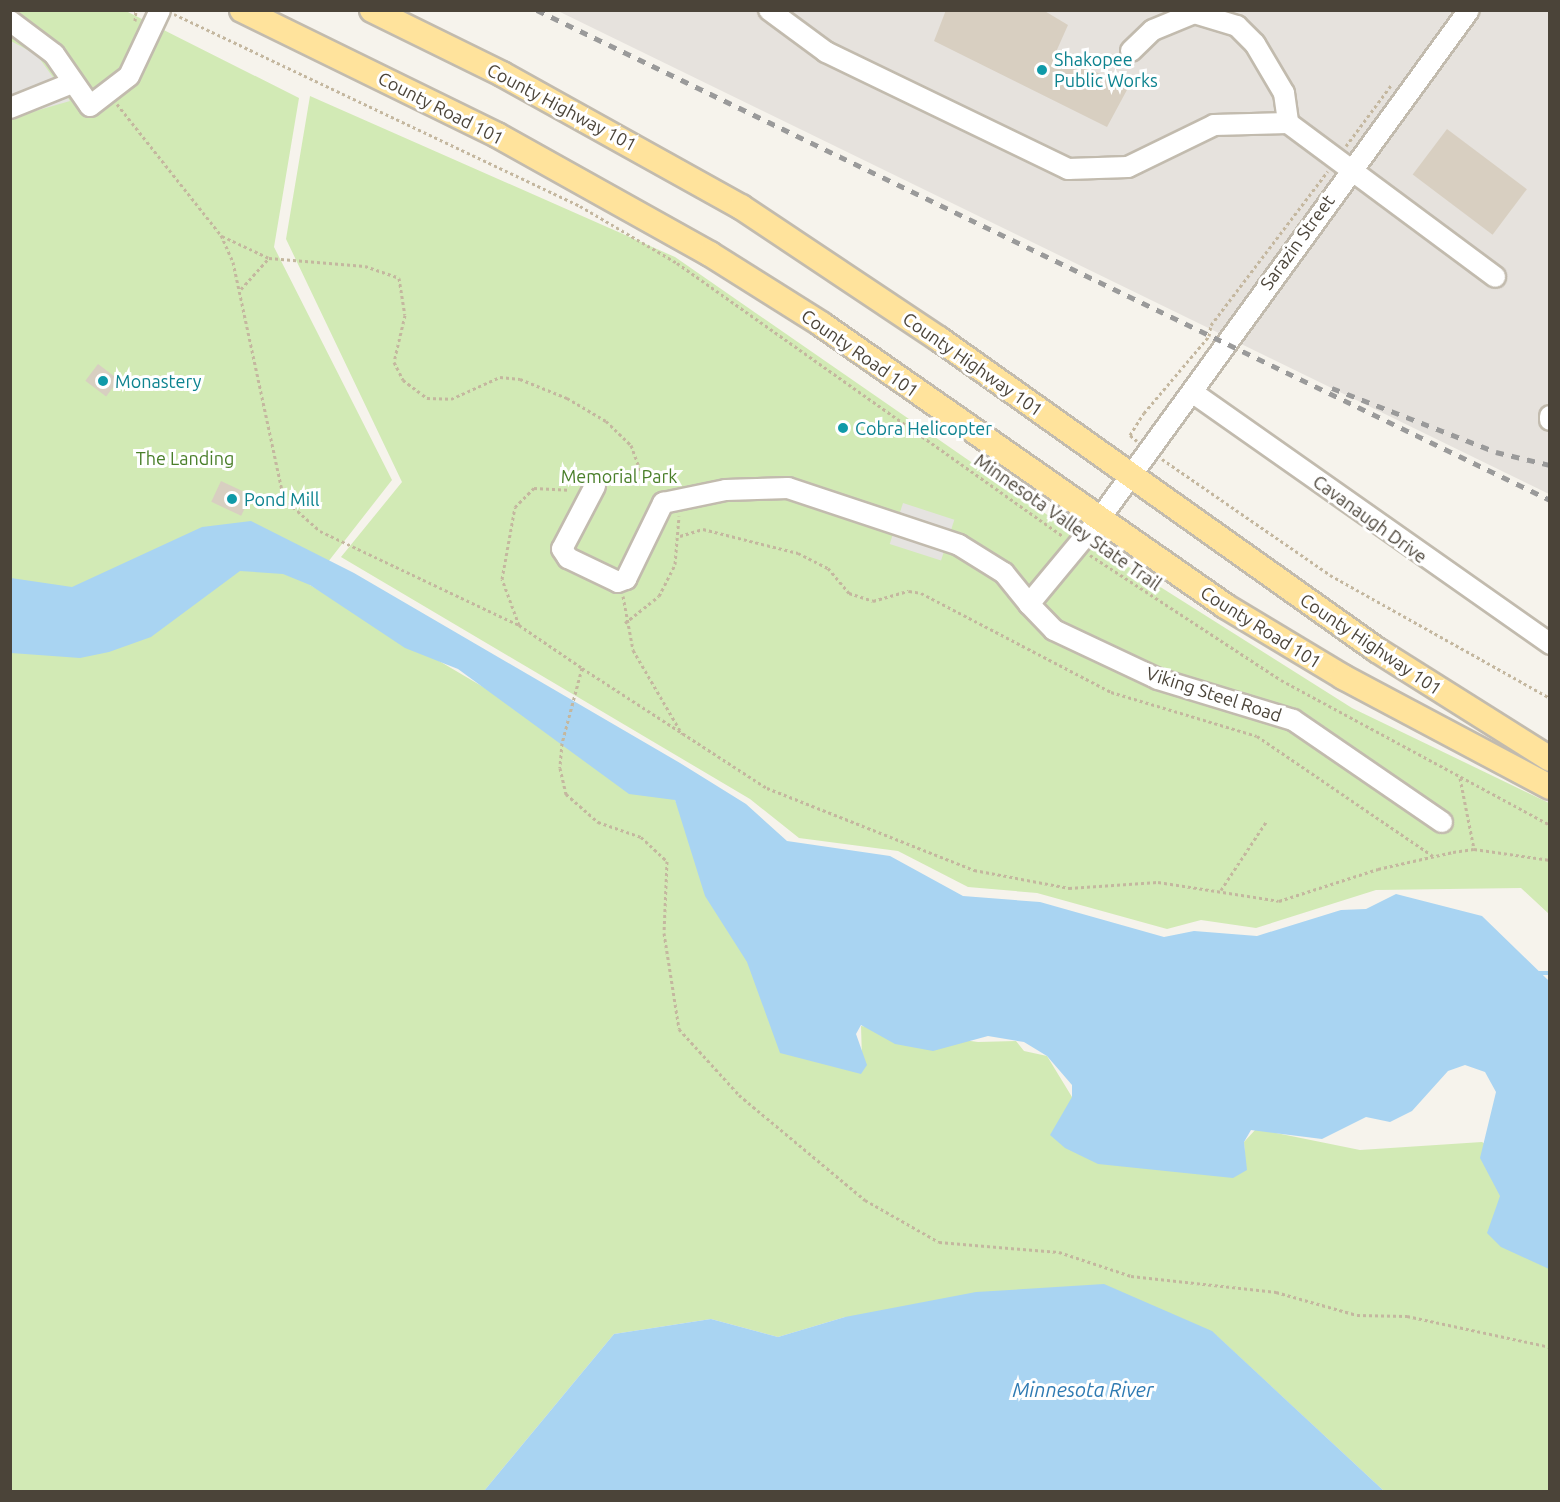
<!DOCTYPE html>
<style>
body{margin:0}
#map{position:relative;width:1560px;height:1502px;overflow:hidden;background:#f6f3ec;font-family:Ubuntu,sans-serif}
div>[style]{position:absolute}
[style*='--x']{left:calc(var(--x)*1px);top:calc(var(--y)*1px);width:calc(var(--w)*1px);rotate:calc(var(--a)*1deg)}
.industrial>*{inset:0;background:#e6e2dd}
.green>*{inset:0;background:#d2eab5}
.parking>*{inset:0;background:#e5e3e0;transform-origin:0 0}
.water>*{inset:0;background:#a9d4f2}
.stream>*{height:4.5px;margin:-2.25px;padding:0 2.25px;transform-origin:2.25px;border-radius:2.25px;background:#a9d4f2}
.building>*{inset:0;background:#d8cfc1;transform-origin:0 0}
.path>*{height:3px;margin-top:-1.5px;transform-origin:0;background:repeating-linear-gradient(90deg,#c4b79f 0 3px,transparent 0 6px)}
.roads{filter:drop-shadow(2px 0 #c2bbae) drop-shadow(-2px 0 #c2bbae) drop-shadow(0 2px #c2bbae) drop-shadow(0 -2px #c2bbae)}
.minor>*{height:20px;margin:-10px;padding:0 10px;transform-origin:10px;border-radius:10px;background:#fff}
.major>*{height:24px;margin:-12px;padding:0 12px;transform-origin:12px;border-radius:12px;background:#ffe39c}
.rail>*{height:4.5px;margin-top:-2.25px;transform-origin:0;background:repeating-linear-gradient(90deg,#9a9a9a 0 8px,transparent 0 16px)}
.dots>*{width:16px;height:16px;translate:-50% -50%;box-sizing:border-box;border:3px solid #fff;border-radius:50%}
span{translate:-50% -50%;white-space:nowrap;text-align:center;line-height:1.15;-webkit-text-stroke:6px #fff;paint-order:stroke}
.culture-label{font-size:18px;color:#0d838f}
.left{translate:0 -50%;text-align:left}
.street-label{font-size:18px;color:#4b4439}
.park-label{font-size:18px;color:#4a7f2a}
.water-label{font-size:20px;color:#2e7ab2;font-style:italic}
.frame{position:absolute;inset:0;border:12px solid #4b4439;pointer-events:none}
</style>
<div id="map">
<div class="industrial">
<div style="clip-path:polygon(558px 11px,1549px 11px,1549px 494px)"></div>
</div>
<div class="green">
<div style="clip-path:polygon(10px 11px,126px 11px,299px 98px,274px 247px,392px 480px,310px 585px,675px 800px,737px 945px,862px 1059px,861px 1026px,978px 1042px,1016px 1041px,1024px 1051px,1047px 1056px,1072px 1097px,1245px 1157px,1244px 1142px,1256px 1129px,1360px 1150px,1482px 1142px,1549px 1186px,1549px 1491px,1384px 1491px,1217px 1336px,845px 1317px,778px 1337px,711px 1319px,614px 1334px,484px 1491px,11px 1491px)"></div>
<div style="clip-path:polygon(310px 96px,675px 257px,1059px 523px,1352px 708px,1549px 803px,1549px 914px,1521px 888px,1376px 890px,1256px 928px,1201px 920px,1167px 929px,1037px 893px,968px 887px,898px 851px,799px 838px,750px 799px,341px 557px,402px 482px,286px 239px)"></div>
</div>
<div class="parking">
<div style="clip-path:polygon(11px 41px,37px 55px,70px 101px,11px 118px)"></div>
<div style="left:903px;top:503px;width:54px;height:43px;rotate:18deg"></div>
</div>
<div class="water">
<div style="clip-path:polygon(251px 521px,354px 573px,680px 763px,746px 804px,787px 841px,890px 856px,963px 896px,1040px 902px,1164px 937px,1194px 931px,1257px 936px,1341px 910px,1366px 909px,1396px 894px,1482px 916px,1549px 981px,1549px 1269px,1501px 1247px,1487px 1233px,1500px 1196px,1480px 1158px,1496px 1092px,1485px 1072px,1465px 1065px,1448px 1071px,1412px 1111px,1390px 1122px,1366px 1117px,1322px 1139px,1251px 1130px,1244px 1142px,1247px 1170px,1233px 1178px,1098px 1164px,1065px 1148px,1050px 1135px,1072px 1097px,1072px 1085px,1047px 1056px,1024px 1042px,988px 1036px,933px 1051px,895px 1044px,861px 1025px,856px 1034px,867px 1065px,861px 1074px,780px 1053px,747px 962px,705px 896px,675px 800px,629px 794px,458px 669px,405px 648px,310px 585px,283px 574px,240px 571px,151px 637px,109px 652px,80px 658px,11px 653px,11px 578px,72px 587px,202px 527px)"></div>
<div style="clip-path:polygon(1104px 1284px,1212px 1331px,1384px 1491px,484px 1491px,614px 1334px,711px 1319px,778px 1337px,845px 1317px,976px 1292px)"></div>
</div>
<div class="stream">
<div style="--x:1537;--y:973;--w:13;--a:0"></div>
</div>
<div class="building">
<div style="clip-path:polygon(946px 10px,1043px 10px,1068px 25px,1056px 52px,1128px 88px,1107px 127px,934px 41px)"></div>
<div style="left:1447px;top:129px;width:100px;height:57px;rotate:37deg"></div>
<div style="left:98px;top:364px;width:26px;height:21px;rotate:37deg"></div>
<div style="left:221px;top:481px;width:33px;height:23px;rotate:25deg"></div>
</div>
<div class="path">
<div style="--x:174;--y:14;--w:449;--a:25.3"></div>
<div style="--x:580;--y:206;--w:113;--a:30.4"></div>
<div style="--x:677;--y:263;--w:473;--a:35.3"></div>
<div style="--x:135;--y:21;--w:11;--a:-85"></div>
<div style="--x:117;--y:104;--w:167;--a:51.6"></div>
<div style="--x:221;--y:235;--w:30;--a:66"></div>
<div style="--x:233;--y:262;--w:242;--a:77.9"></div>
<div style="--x:284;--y:499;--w:48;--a:41.6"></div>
<div style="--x:320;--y:531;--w:220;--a:25.3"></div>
<div style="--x:519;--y:625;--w:76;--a:34.3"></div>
<div style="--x:582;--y:668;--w:78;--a:104.9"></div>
<div style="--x:562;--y:743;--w:25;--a:95"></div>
<div style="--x:560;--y:768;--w:27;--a:77"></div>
<div style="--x:566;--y:794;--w:43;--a:41.2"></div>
<div style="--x:598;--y:822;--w:46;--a:19.2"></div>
<div style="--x:641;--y:837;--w:35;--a:43"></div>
<div style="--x:667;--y:861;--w:72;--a:92.4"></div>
<div style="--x:664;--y:933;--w:97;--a:81.1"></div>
<div style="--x:679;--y:1029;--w:89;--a:47.7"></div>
<div style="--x:739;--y:1095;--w:164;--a:39.8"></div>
<div style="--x:865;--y:1200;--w:85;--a:29.6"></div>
<div style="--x:939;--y:1242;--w:120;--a:4.8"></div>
<div style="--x:1059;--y:1252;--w:76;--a:18.4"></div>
<div style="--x:1131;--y:1276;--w:146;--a:6.3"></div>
<div style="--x:1276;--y:1292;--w:84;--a:15.9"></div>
<div style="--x:1357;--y:1315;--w:50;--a:1.1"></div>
<div style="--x:1407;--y:1316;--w:146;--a:12.2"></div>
<div style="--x:1346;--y:146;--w:77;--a:-53.4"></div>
<div style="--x:222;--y:236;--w:52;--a:25.1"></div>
<div style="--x:241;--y:289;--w:42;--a:-47.9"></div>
<div style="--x:269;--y:258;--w:96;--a:4.8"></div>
<div style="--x:365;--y:266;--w:36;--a:19"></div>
<div style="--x:399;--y:278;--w:37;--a:81"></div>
<div style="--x:405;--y:315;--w:48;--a:103.2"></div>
<div style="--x:394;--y:362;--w:20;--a:63"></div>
<div style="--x:403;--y:380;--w:30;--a:37"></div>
<div style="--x:427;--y:398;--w:24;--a:2"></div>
<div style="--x:451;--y:399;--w:54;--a:-24.2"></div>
<div style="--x:500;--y:377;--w:20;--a:6"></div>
<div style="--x:520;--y:379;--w:51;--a:22"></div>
<div style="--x:567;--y:398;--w:45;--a:30.5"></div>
<div style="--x:606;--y:421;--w:35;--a:44"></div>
<div style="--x:631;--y:445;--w:30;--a:70"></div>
<div style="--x:1137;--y:441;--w:9;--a:-139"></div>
<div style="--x:1130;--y:435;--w:26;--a:-58"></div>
<div style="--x:1144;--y:413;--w:101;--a:-49.8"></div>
<div style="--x:1209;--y:336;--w:11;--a:-80"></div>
<div style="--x:1211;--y:325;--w:193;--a:-52.8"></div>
<div style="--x:1162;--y:459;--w:204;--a:34.6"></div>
<div style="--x:1330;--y:575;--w:252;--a:29.2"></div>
<div style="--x:680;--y:536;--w:24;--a:-17"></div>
<div style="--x:703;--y:529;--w:98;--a:14.2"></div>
<div style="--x:798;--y:553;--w:34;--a:27"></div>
<div style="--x:828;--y:568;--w:33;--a:50"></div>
<div style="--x:849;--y:593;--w:25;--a:18"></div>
<div style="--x:873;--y:601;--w:37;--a:-16"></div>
<div style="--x:909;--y:591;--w:12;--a:9"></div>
<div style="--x:921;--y:593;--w:214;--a:27.5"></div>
<div style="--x:1111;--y:692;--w:152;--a:16.8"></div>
<div style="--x:1257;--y:736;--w:213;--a:34.3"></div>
<div style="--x:1090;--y:555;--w:228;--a:33.2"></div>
<div style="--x:1281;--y:680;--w:306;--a:28.3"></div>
<div style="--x:623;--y:596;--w:55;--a:79.5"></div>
<div style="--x:633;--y:650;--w:97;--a:59.7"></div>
<div style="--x:625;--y:623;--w:43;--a:-38.5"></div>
<div style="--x:659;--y:596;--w:36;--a:-63"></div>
<div style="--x:675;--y:564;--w:48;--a:-85.2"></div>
<div style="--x:519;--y:625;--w:49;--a:-110.3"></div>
<div style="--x:502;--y:579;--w:73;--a:-79.8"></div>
<div style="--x:515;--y:507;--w:27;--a:-45"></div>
<div style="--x:534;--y:488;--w:34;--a:3"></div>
<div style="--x:582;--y:668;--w:221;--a:33"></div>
<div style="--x:767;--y:788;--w:223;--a:21.6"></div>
<div style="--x:974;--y:870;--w:97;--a:10.7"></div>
<div style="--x:1069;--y:888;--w:89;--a:-3.9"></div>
<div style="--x:1158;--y:882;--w:122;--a:8.9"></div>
<div style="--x:1279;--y:901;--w:104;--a:-17.9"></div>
<div style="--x:1378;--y:869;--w:77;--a:-12.8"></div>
<div style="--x:1453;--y:852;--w:21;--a:-8"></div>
<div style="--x:1474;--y:849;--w:77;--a:8.2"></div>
<div style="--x:1460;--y:778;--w:72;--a:78.8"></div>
<div style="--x:1221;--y:890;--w:82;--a:-56.5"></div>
</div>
<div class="roads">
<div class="minor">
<div style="--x:769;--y:10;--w:71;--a:36.4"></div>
<div style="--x:826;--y:52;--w:269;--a:25.8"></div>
<div style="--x:1068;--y:169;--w:60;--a:-1.9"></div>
<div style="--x:1128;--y:167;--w:96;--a:-26"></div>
<div style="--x:1214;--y:125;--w:74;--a:-1.5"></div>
<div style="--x:10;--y:21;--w:55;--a:36.9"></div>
<div style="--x:54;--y:54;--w:63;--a:55.3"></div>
<div style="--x:90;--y:106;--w:49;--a:-37.6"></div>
<div style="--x:129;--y:76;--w:73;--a:-64.8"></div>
<div style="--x:1131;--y:51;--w:30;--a:-44"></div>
<div style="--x:1153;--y:30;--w:44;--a:-22.5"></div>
<div style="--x:1194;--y:13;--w:45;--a:16.8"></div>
<div style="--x:1237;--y:26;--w:25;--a:45"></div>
<div style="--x:1255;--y:44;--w:57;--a:59.4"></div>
<div style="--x:1284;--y:93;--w:30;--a:82"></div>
<div style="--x:1288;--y:123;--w:258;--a:36.6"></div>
<div style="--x:10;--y:108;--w:67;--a:-22"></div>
<div style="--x:1192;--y:392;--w:438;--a:35.1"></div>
<div style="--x:1550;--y:416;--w:4;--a:90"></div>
<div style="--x:595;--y:486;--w:71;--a:117.6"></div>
<div style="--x:562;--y:549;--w:11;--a:56"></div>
<div style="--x:568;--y:558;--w:55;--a:25.6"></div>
<div style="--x:618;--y:582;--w:9;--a:-21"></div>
<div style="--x:626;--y:579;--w:85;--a:-64"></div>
<div style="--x:663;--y:503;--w:64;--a:-11.7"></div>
<div style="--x:726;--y:490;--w:62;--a:-1.8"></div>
<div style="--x:788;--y:488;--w:180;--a:18.4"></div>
<div style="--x:959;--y:545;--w:53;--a:31.9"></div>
<div style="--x:1004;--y:573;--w:40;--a:51"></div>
<div style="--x:1442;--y:822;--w:181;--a:-145.6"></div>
<div style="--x:1293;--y:720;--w:141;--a:-163.1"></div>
<div style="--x:1158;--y:679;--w:115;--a:-154.8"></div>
<div style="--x:1054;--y:630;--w:36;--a:-134"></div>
<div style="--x:1029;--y:604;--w:108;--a:-50.3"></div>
<div style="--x:1098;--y:521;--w:631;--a:-54.02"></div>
</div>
<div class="major">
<div style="--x:242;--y:10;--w:284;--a:26.1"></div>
<div style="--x:497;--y:135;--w:244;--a:29.2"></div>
<div style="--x:710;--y:254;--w:131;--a:32.2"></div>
<div style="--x:821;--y:324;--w:493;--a:34.9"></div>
<div style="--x:1225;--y:606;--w:138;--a:31"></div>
<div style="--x:1343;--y:677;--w:234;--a:28"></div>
<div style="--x:372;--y:10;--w:145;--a:26.2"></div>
<div style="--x:502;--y:74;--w:274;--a:29.1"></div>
<div style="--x:741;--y:207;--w:238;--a:33.7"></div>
<div style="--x:939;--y:339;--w:537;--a:35.38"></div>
<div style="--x:1377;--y:650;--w:204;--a:32.2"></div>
</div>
</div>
<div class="rail">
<div style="--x:537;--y:10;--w:1125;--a:25.81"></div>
<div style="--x:1332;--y:388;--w:176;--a:21.3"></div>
<div style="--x:1496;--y:452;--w:56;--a:13.5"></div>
</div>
<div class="dots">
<div style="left:1042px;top:70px;background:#0f9aa8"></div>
<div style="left:103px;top:381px;background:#0f9aa8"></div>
<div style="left:843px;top:428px;background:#0f9aa8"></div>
<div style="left:232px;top:499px;background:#0f9aa8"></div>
</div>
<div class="culture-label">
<span class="left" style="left:1054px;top:70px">Shakopee<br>Public Works</span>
<span class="left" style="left:115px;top:381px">Monastery</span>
<span class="left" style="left:855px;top:428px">Cobra Helicopter</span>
<span class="left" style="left:244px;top:499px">Pond Mill</span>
</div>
<div class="street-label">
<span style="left:562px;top:107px;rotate:28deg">County Highway 101</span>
<span style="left:441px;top:108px;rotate:27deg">County Road 101</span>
<span style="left:1297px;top:242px;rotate:-54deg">Sarazin Street</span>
<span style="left:860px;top:353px;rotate:35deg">County Road 101</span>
<span style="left:973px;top:364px;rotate:35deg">County Highway 101</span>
<span style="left:1370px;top:519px;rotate:36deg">Cavanaugh Drive</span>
<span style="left:1068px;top:522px;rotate:35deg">Minnesota Valley State Trail</span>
<span style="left:1261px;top:627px;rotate:32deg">County Road 101</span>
<span style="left:1371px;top:644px;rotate:34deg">County Highway 101</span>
<span style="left:1214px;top:694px;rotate:18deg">Viking Steel Road</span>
</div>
<div class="park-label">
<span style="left:185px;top:458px">The Landing</span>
<span style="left:619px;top:476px">Memorial Park</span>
</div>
<div class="water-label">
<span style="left:1083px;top:1389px">Minnesota River</span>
</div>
<div class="frame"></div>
</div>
